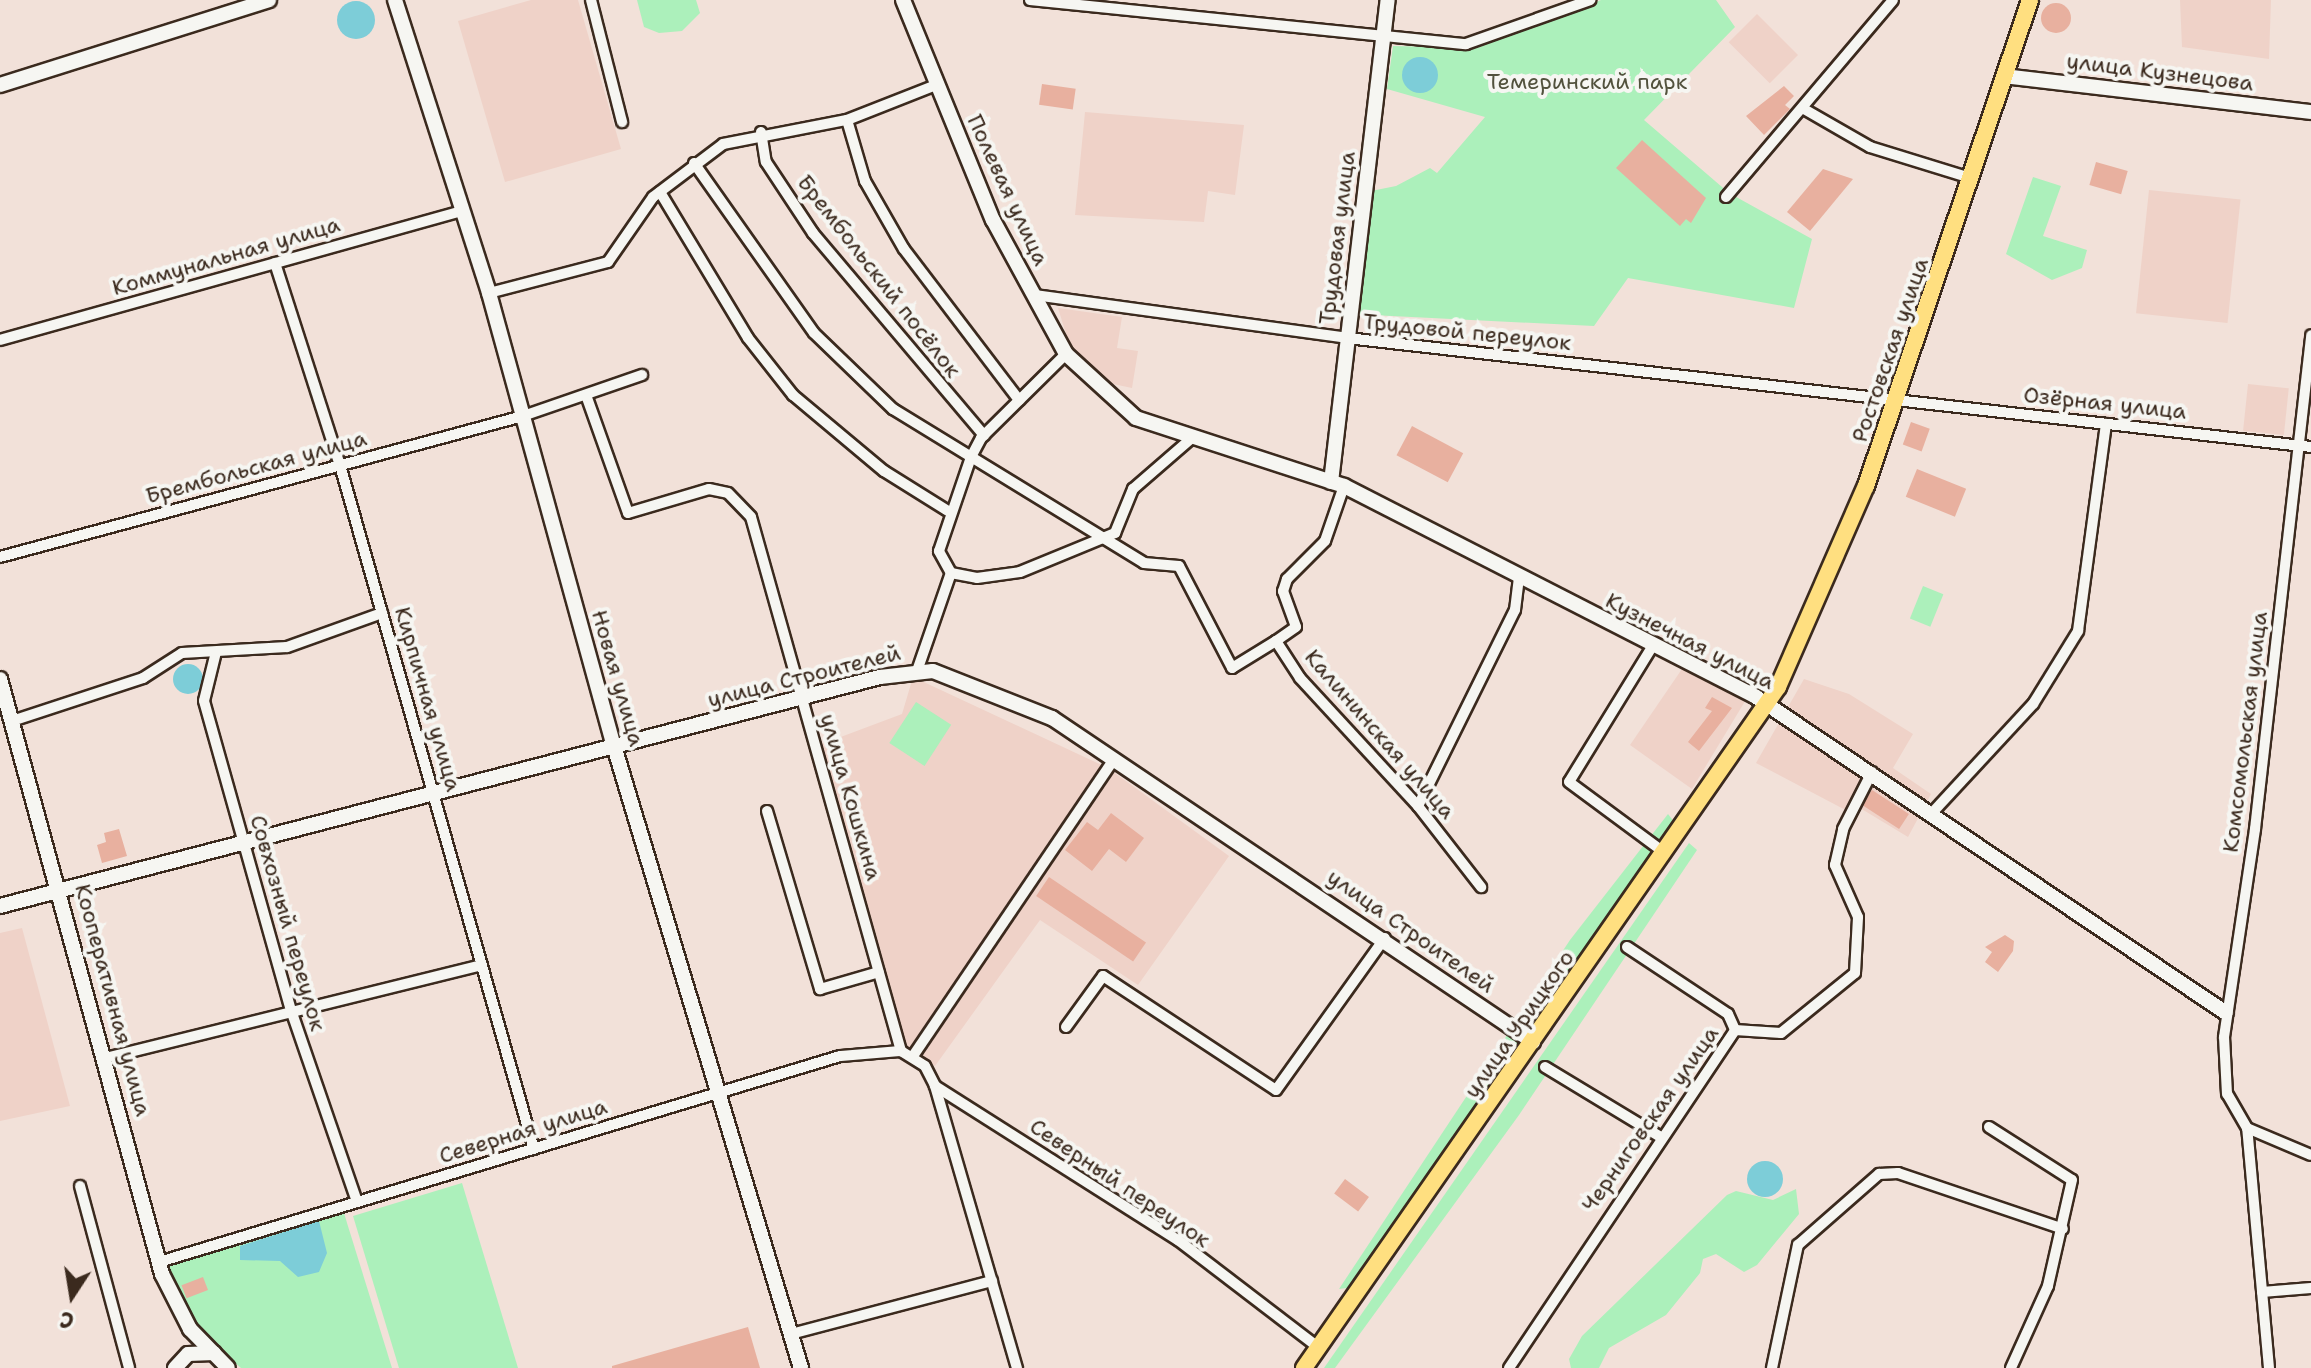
<!DOCTYPE html>
<meta charset="utf-8">
<style>
body{margin:0}
#map{position:relative;width:2311px;height:1368px;overflow:hidden;background:#f2e1d9;font-family:"Shantell Sans",sans-serif}
div>[style]{position:absolute}
[style*='--x']{left:calc(var(--x)*1px);top:calc(var(--y)*1px);width:calc(var(--w)*1px);rotate:calc(var(--a)*1deg)}
.built>*{inset:0;background:#efd2c8;transform-origin:0 0}
.green>*{inset:0;background:#acf0bb;transform-origin:0 0}
.water>*{inset:0;background:#7dcdd8}
.round{border-radius:50%}
.building>*{inset:0;background:#e8b09f;transform-origin:0 0}
.roads{filter:drop-shadow(2px 0 #3b2a1e) drop-shadow(-2px 0 #3b2a1e) drop-shadow(0 2px #3b2a1e) drop-shadow(0 -2px #3b2a1e)}
.street>*{height:10px;margin:-5px;padding:0 5px;transform-origin:5px;border-radius:5px;background:#f6f6f2}
.secondary>*{height:14px;margin:-7px;padding:0 7px;transform-origin:7px;border-radius:7px;background:#f6f6f2}
.primary>*{height:16px;margin:-8px;padding:0 8px;transform-origin:8px;border-radius:8px;background:#ffdf80}
span{translate:-50% -50%;white-space:nowrap;text-align:center;line-height:1.15;-webkit-text-stroke:8px #f6f6f2;paint-order:stroke}
.street-label{font-size:22px;color:#3b2a1e}
.park-label{font-size:22px;color:#52523d}
.north{position:absolute;left:32px;top:1256px;width:80px;height:80px;-webkit-text-stroke:6px #f6f6f2;paint-order:stroke;rotate:192deg;font-size:22px;font-weight:700;line-height:32px;text-align:center;color:#3b2a1e}
.north::after{content:'';display:block;margin:auto;width:28px;height:36px;background:#3b2a1e;clip-path:polygon(50% 0,100% 100%,50% 72%,0 100%)}
</style>
<div id="map">
<div class="built">
<div style="clip-path:polygon(531px 0,578px 0,621px 149px,505px 182px,458px 21px)"></div>
<div style="clip-path:polygon(2180px 0,2271px 0,2269px 59px,2182px 47px)"></div>
<div style="left:1757px;top:14px;width:58px;height:40px;rotate:45deg"></div>
<div style="clip-path:polygon(1085px 112px,1244px 125px,1235px 195px,1208px 191px,1204px 222px,1075px 215px)"></div>
<div style="left:2149px;top:190px;width:92px;height:124px;rotate:6deg"></div>
<div style="clip-path:polygon(1058px 308px,1122px 317px,1117px 348px,1138px 351px,1132px 388px,1099px 381px,1071px 350px)"></div>
<div style="left:2248px;top:384px;width:41px;height:47px;rotate:6deg"></div>
<div style="clip-path:polygon(1684px 666px,1747px 698px,1692px 789px,1630px 745px)"></div>
<div style="clip-path:polygon(913px 677px,1108px 768px,1229px 856px,1138px 985px,1040px 920px,935px 1066px,903px 1044px,822px 744px,902px 714px)"></div>
<div style="clip-path:polygon(1804px 679px,1849px 694px,1913px 734px,1893px 768px,1931px 794px,1908px 837px,1860px 808px,1855px 815px,1756px 763px)"></div>
<div style="clip-path:polygon(22px 928px,70px 1106px,0 1121px,0 933px)"></div>
</div>
<div class="green">
<div style="clip-path:polygon(637px 0,696px 0,700px 13px,682px 31px,659px 33px,644px 27px)"></div>
<div style="clip-path:polygon(1601px 0,1716px 0,1735px 27px,1644px 120px,1729px 193px,1812px 239px,1794px 308px,1628px 278px,1594px 326px,1352px 314px,1366px 192px,1396px 186px,1430px 168px,1437px 173px,1485px 117px,1387px 89px,1393px 46px,1477px 48px)"></div>
<div style="clip-path:polygon(2033px 177px,2061px 186px,2043px 236px,2087px 250px,2082px 268px,2052px 280px,2006px 254px)"></div>
<div style="left:1923px;top:586px;width:22px;height:35px;rotate:22deg"></div>
<div style="left:916px;top:702px;width:42px;height:49px;rotate:33deg"></div>
<div style="clip-path:polygon(1668px 814px,1675px 823px,1354px 1287px,1339px 1289px,1570px 940px)"></div>
<div style="clip-path:polygon(1689px 843px,1697px 850px,1519px 1115px,1335px 1368px,1324px 1368px)"></div>
<div style="clip-path:polygon(462px 1183px,518px 1368px,399px 1368px,353px 1216px)"></div>
<div style="clip-path:polygon(1796px 1189px,1799px 1214px,1757px 1265px,1744px 1272px,1716px 1254px,1703px 1259px,1700px 1273px,1666px 1315px,1609px 1348px,1599px 1368px,1571px 1368px,1569px 1359px,1582px 1336px,1727px 1195px,1736px 1191px,1773px 1200px)"></div>
<div style="clip-path:polygon(343px 1210px,392px 1368px,241px 1368px,193px 1326px,164px 1264px)"></div>
</div>
<div class="water">
<div class="round" style="left:337px;top:1px;width:38px;height:38px"></div>
<div class="round" style="left:1402px;top:57px;width:36px;height:36px"></div>
<div class="round" style="left:173px;top:664px;width:30px;height:30px"></div>
<div class="round" style="left:1747px;top:1161px;width:36px;height:36px"></div>
<div style="clip-path:polygon(319px 1221px,327px 1253px,319px 1272px,298px 1277px,280px 1261px,240px 1260px,240px 1246px)"></div>
</div>
<div class="building">
<div class="round" style="left:2041px;top:3px;width:30px;height:30px"></div>
<div style="left:1042px;top:84px;width:34px;height:21px;rotate:8deg"></div>
<div style="clip-path:polygon(1784px 86px,1794px 96px,1785px 105px,1790px 109px,1764px 135px,1746px 116px)"></div>
<div style="clip-path:polygon(1642px 140px,1706px 198px,1691px 223px,1686px 219px,1680px 226px,1616px 168px)"></div>
<div style="left:2096px;top:162px;width:33px;height:24px;rotate:16deg"></div>
<div style="clip-path:polygon(1823px 169px,1853px 179px,1810px 231px,1787px 212px)"></div>
<div style="left:1911px;top:422px;width:20px;height:24px;rotate:20deg"></div>
<div style="left:1412px;top:426px;width:58px;height:33px;rotate:28deg"></div>
<div style="left:1917px;top:469px;width:53px;height:30px;rotate:22deg"></div>
<div style="clip-path:polygon(1712px 697px,1732px 708px,1699px 751px,1688px 742px,1712px 711px,1705px 708px)"></div>
<div style="left:1872px;top:790px;width:44px;height:18px;rotate:33deg"></div>
<div style="clip-path:polygon(1111px 813px,1144px 838px,1126px 862px,1109px 849px,1092px 871px,1065px 850px,1087px 822px,1098px 830px)"></div>
<div style="clip-path:polygon(119px 829px,127px 856px,102px 863px,97px 845px,106px 842px,104px 833px)"></div>
<div style="left:1049px;top:877px;width:117px;height:23px;rotate:34deg"></div>
<div style="clip-path:polygon(2005px 935px,2014px 941px,2013px 951px,1998px 972px,1985px 962px,1992px 952px,1985px 947px)"></div>
<div style="left:1345px;top:1179px;width:30px;height:18px;rotate:37deg"></div>
<div style="left:203px;top:1277px;width:14px;height:23px;rotate:69deg"></div>
<div style="clip-path:polygon(748px 1327px,760px 1368px,612px 1368px,612px 1366px)"></div>
</div>
<div class="roads">
<div class="street">
<div style="--x:591;--y:0;--w:126;--a:75.7"></div>
<div style="--x:1030;--y:0;--w:438;--a:5.8"></div>
<div style="--x:1466;--y:44;--w:132;--a:-19.5"></div>
<div style="--x:1804;--y:109;--w:76;--a:29.9"></div>
<div style="--x:1870;--y:147;--w:106;--a:17.1"></div>
<div style="--x:847;--y:120;--w:64;--a:73.6"></div>
<div style="--x:865;--y:181;--w:78;--a:60.2"></div>
<div style="--x:904;--y:249;--w:190;--a:52.7"></div>
<div style="--x:761;--y:132;--w:30;--a:81"></div>
<div style="--x:766;--y:162;--w:85;--a:56.5"></div>
<div style="--x:813;--y:233;--w:265;--a:49.8"></div>
<div style="--x:694;--y:163;--w:208;--a:54.8"></div>
<div style="--x:814;--y:333;--w:110;--a:43.9"></div>
<div style="--x:893;--y:409;--w:294;--a:31.5"></div>
<div style="--x:1144;--y:563;--w:35;--a:5"></div>
<div style="--x:1179;--y:566;--w:115;--a:62.5"></div>
<div style="--x:1232;--y:668;--w:52;--a:-31.5"></div>
<div style="--x:660;--y:192;--w:170;--a:58.9"></div>
<div style="--x:748;--y:338;--w:73;--a:51.7"></div>
<div style="--x:793;--y:395;--w:119;--a:39.9"></div>
<div style="--x:884;--y:471;--w:75;--a:32"></div>
<div style="--x:1726;--y:197;--w:258;--a:-49.7"></div>
<div style="--x:275;--y:263;--w:212;--a:72.2"></div>
<div style="--x:340;--y:465;--w:711;--a:74.17"></div>
<div style="--x:489;--y:293;--w:123;--a:-14.6"></div>
<div style="--x:608;--y:262;--w:79;--a:-55.3"></div>
<div style="--x:653;--y:197;--w:88;--a:-37.1"></div>
<div style="--x:723;--y:144;--w:126;--a:-11"></div>
<div style="--x:847;--y:120;--w:96;--a:-21.5"></div>
<div style="--x:1034;--y:295;--w:316;--a:7.8"></div>
<div style="--x:1347;--y:338;--w:970;--a:6.45"></div>
<div style="--x:0;--y:340;--w:481;--a:-15.6"></div>
<div style="--x:586;--y:395;--w:125;--a:70.4"></div>
<div style="--x:628;--y:513;--w:84;--a:-16.5"></div>
<div style="--x:709;--y:489;--w:19;--a:12"></div>
<div style="--x:728;--y:493;--w:33;--a:46"></div>
<div style="--x:751;--y:517;--w:555;--a:74.31"></div>
<div style="--x:901;--y:1051;--w:28;--a:32"></div>
<div style="--x:925;--y:1066;--w:22;--a:63"></div>
<div style="--x:935;--y:1086;--w:294;--a:73.8"></div>
<div style="--x:1344;--y:486;--w:58;--a:109.1"></div>
<div style="--x:1325;--y:541;--w:54;--a:135"></div>
<div style="--x:1287;--y:579;--w:13;--a:108"></div>
<div style="--x:1283;--y:591;--w:38;--a:70"></div>
<div style="--x:1296;--y:627;--w:24;--a:145"></div>
<div style="--x:1276;--y:641;--w:44;--a:57"></div>
<div style="--x:1300;--y:678;--w:174;--a:47.3"></div>
<div style="--x:1418;--y:806;--w:103;--a:52.1"></div>
<div style="--x:0;--y:557;--w:542;--a:-15.09"></div>
<div style="--x:523;--y:416;--w:126;--a:-19"></div>
<div style="--x:951;--y:573;--w:26;--a:11"></div>
<div style="--x:977;--y:578;--w:43;--a:-7.9"></div>
<div style="--x:1020;--y:572;--w:103;--a:-22.3"></div>
<div style="--x:1115;--y:533;--w:48;--a:-67.8"></div>
<div style="--x:1133;--y:489;--w:79;--a:-40.9"></div>
<div style="--x:1652;--y:647;--w:158;--a:121.6"></div>
<div style="--x:1569;--y:782;--w:119;--a:36.5"></div>
<div style="--x:216;--y:652;--w:50;--a:103.8"></div>
<div style="--x:204;--y:701;--w:321;--a:74.3"></div>
<div style="--x:291;--y:1010;--w:203;--a:71"></div>
<div style="--x:917;--y:671;--w:104;--a:-70.9"></div>
<div style="--x:951;--y:573;--w:25;--a:-119"></div>
<div style="--x:939;--y:551;--w:99;--a:-71.2"></div>
<div style="--x:971;--y:457;--w:21;--a:-62"></div>
<div style="--x:981;--y:438;--w:120;--a:-44.7"></div>
<div style="--x:12;--y:721;--w:138;--a:-18.2"></div>
<div style="--x:143;--y:678;--w:46;--a:-32.7"></div>
<div style="--x:182;--y:653;--w:105;--a:-3.3"></div>
<div style="--x:287;--y:647;--w:101;--a:-19.7"></div>
<div style="--x:1418;--y:806;--w:219;--a:-63.7"></div>
<div style="--x:1515;--y:610;--w:31;--a:-83"></div>
<div style="--x:767;--y:811;--w:186;--a:73.4"></div>
<div style="--x:820;--y:989;--w:61;--a:-16.1"></div>
<div style="--x:1932;--y:813;--w:149;--a:-47.2"></div>
<div style="--x:2033;--y:704;--w:86;--a:-58.3"></div>
<div style="--x:2078;--y:631;--w:209;--a:-82.3"></div>
<div style="--x:1627;--y:947;--w:121;--a:33.6"></div>
<div style="--x:1728;--y:1014;--w:17;--a:66"></div>
<div style="--x:1066;--y:1027;--w:63;--a:-54"></div>
<div style="--x:1103;--y:976;--w:207;--a:33.4"></div>
<div style="--x:1276;--y:1090;--w:187;--a:-54.4"></div>
<div style="--x:913;--y:1056;--w:359;--a:-55.9"></div>
<div style="--x:106;--y:1058;--w:387;--a:-13.9"></div>
<div style="--x:1545;--y:1067;--w:133;--a:31.2"></div>
<div style="--x:935;--y:1086;--w:288;--a:32.4"></div>
<div style="--x:1178;--y:1240;--w:176;--a:37.4"></div>
<div style="--x:1989;--y:1127;--w:98;--a:32.6"></div>
<div style="--x:2072;--y:1180;--w:109;--a:102.8"></div>
<div style="--x:2048;--y:1286;--w:90;--a:114.3"></div>
<div style="--x:2247;--y:1128;--w:69;--a:22.9"></div>
<div style="--x:80;--y:1186;--w:188;--a:74.9"></div>
<div style="--x:159;--y:1262;--w:711;--a:-16.83"></div>
<div style="--x:840;--y:1056;--w:61;--a:-4.7"></div>
<div style="--x:2262;--y:1292;--w:49;--a:-4.7"></div>
<div style="--x:791;--y:1334;--w:208;--a:-14.8"></div>
<div style="--x:1509;--y:1368;--w:407;--a:-56.2"></div>
<div style="--x:1735;--y:1030;--w:46;--a:3.7"></div>
<div style="--x:1781;--y:1033;--w:95;--a:-39"></div>
<div style="--x:1855;--y:973;--w:56;--a:-86.9"></div>
<div style="--x:1858;--y:917;--w:57;--a:-113.9"></div>
<div style="--x:1835;--y:865;--w:37;--a:-77"></div>
<div style="--x:1843;--y:829;--w:64;--a:-63"></div>
<div style="--x:1772;--y:1368;--w:126;--a:-78.1"></div>
<div style="--x:1798;--y:1245;--w:108;--a:-41.2"></div>
<div style="--x:1879;--y:1174;--w:19;--a:-3"></div>
<div style="--x:1898;--y:1173;--w:174;--a:18.7"></div>
<div style="--x:2269;--y:1368;--w:241;--a:-95.2"></div>
<div style="--x:2247;--y:1128;--w:39;--a:-120"></div>
<div style="--x:2227;--y:1094;--w:57;--a:-93"></div>
<div style="--x:2224;--y:1037;--w:210;--a:-81.5"></div>
<div style="--x:2255;--y:829;--w:497;--a:-83.5"></div>
</div>
<div class="secondary">
<div style="--x:395;--y:0;--w:308;--a:72.2"></div>
<div style="--x:489;--y:293;--w:470;--a:74.6"></div>
<div style="--x:614;--y:746;--w:650;--a:73.27"></div>
<div style="--x:903;--y:0;--w:238;--a:67.8"></div>
<div style="--x:993;--y:220;--w:153;--a:61.4"></div>
<div style="--x:1066;--y:354;--w:95;--a:42.4"></div>
<div style="--x:1136;--y:418;--w:219;--a:18.1"></div>
<div style="--x:1344;--y:486;--w:463;--a:27.1"></div>
<div style="--x:1756;--y:697;--w:566;--a:33.91"></div>
<div style="--x:2004;--y:76;--w:309;--a:6.7"></div>
<div style="--x:0;--y:85;--w:282;--a:-17.5"></div>
<div style="--x:1331;--y:482;--w:485;--a:-83.3"></div>
<div style="--x:0;--y:679;--w:617;--a:74.77"></div>
<div style="--x:162;--y:1274;--w:62;--a:63"></div>
<div style="--x:190;--y:1329;--w:54;--a:45.7"></div>
<div style="--x:0;--y:906;--w:909;--a:-14.59"></div>
<div style="--x:880;--y:677;--w:53;--a:-6.5"></div>
<div style="--x:933;--y:671;--w:128;--a:21.6"></div>
<div style="--x:1052;--y:718;--w:580;--a:33.96"></div>
<div style="--x:175;--y:1368;--w:19;--a:-47"></div>
<div style="--x:188;--y:1354;--w:26;--a:-2"></div>
</div>
<div class="primary">
<div style="--x:1304;--y:1368;--w:830;--a:-55.16"></div>
<div style="--x:1778;--y:687;--w:219;--a:-66.4"></div>
<div style="--x:1866;--y:486;--w:513;--a:-71.35"></div>
</div>
</div>
<div class="street-label">
<span style="left:2160px;top:72px;rotate:7deg">улица Кузнецова</span>
<span style="left:1008px;top:190px;rotate:65deg">Полевая улица</span>
<span style="left:1337px;top:238px;rotate:-83deg">Трудовая улица</span>
<span style="left:226px;top:256px;rotate:-16deg">Коммунальная улица</span>
<span style="left:879px;top:276px;rotate:52deg">Брембольский посёлок</span>
<span style="left:1467px;top:332px;rotate:6deg">Трудовой переулок</span>
<span style="left:1890px;top:350px;rotate:-71deg">Ростовская улица</span>
<span style="left:2105px;top:403px;rotate:6deg">Озёрная улица</span>
<span style="left:256px;top:467px;rotate:-15deg">Брембольская улица</span>
<span style="left:1690px;top:641px;rotate:27deg">Кузнечная улица</span>
<span style="left:804px;top:676px;rotate:-14deg">улица Строителей</span>
<span style="left:618px;top:678px;rotate:74deg">Новая улица</span>
<span style="left:428px;top:699px;rotate:74deg">Кирпичная улица</span>
<span style="left:2245px;top:732px;rotate:-83deg">Комсомольская улица</span>
<span style="left:1380px;top:734px;rotate:49deg">Калининская улица</span>
<span style="left:851px;top:797px;rotate:74deg">улица Кошкина</span>
<span style="left:288px;top:923px;rotate:74deg">Совхозный переулок</span>
<span style="left:1411px;top:931px;rotate:35deg">улица Строителей</span>
<span style="left:113px;top:1000px;rotate:75deg">Кооперативная улица</span>
<span style="left:1519px;top:1024px;rotate:-55deg">улица Урицкого</span>
<span style="left:1650px;top:1119px;rotate:-55deg">Черниговская улица</span>
<span style="left:523px;top:1131px;rotate:-17deg">Северная улица</span>
<span style="left:1120px;top:1183px;rotate:34deg">Северный переулок</span>
</div>
<div class="park-label">
<span style="left:1587px;top:82px">Темеринский парк</span>
</div>
<div class="north">С</div>
</div>
